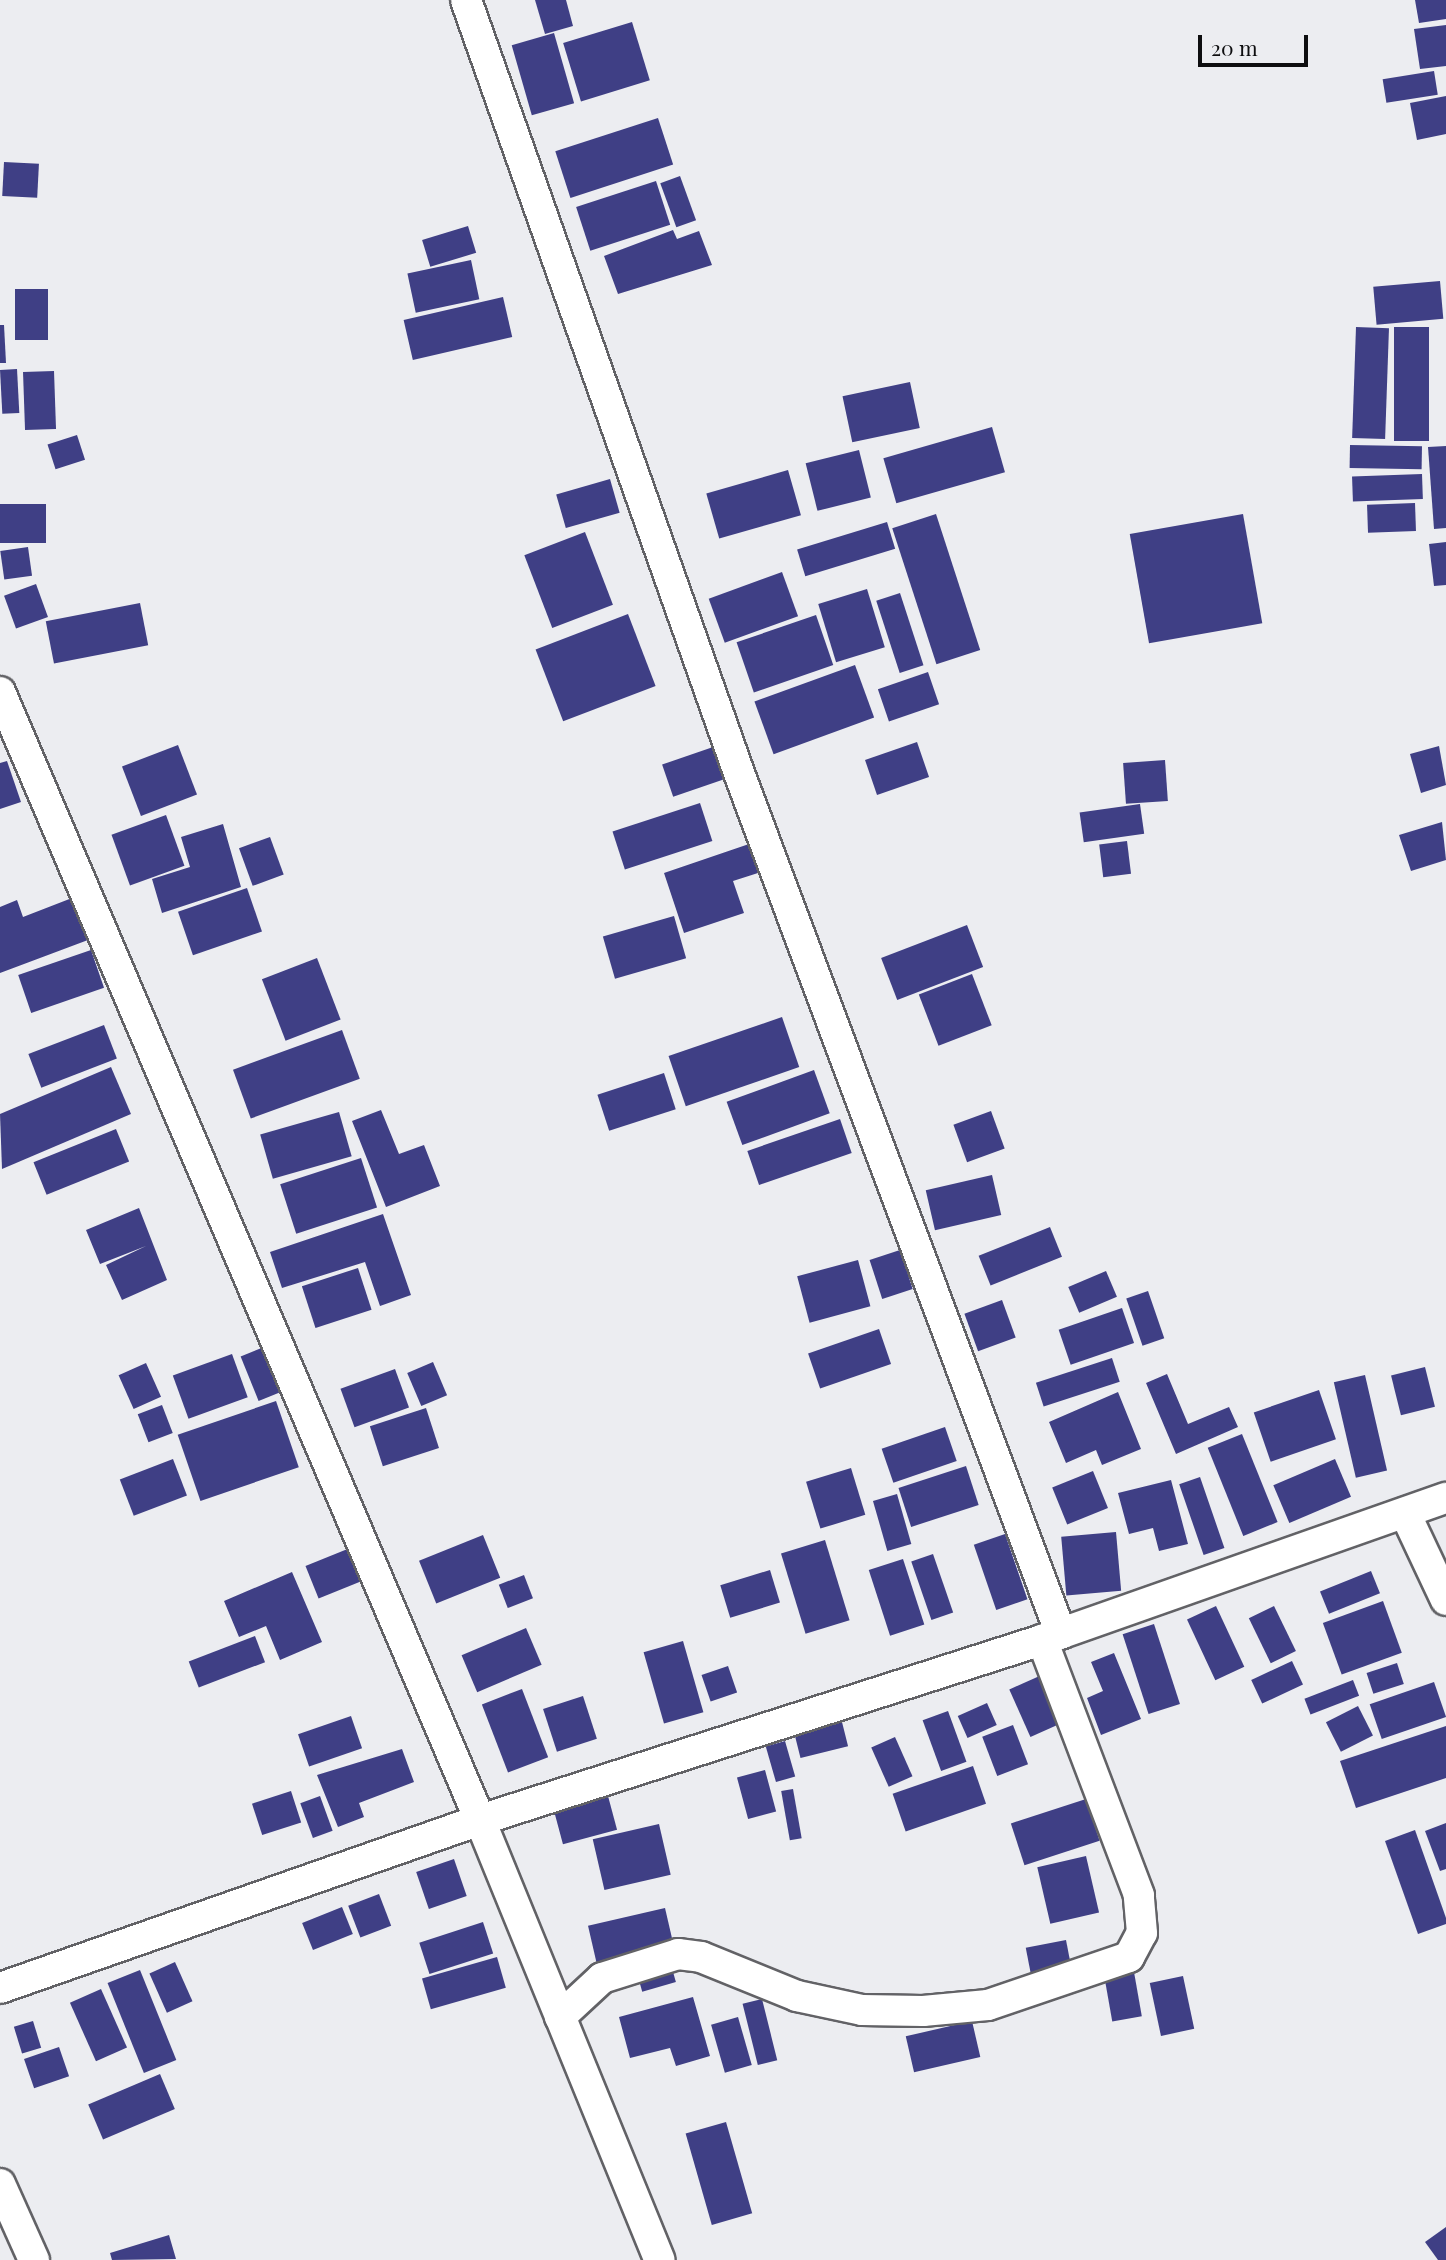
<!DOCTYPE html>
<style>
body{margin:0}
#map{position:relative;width:1446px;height:2260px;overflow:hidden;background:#ecedf1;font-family:"Playfair Display",serif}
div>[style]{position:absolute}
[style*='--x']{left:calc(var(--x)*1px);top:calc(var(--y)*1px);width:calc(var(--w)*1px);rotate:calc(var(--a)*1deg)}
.building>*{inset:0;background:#3f3f85;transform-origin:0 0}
.roads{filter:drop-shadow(2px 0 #626266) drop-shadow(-2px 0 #626266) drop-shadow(0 2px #626266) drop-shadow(0 -2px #626266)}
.minor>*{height:30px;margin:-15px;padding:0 15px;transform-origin:15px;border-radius:15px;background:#fff}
span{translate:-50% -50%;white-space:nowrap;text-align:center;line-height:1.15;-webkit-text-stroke:7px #ecedf1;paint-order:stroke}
.scale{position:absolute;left:1198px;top:35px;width:110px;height:32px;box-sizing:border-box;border:4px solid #0e0e10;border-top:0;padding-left:9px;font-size:21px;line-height:24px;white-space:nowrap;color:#0e0e10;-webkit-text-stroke:5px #ecedf1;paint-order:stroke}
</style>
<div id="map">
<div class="building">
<div style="clip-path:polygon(535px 0,566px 0,573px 26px,545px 34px)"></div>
<div style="clip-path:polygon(1415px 0,1446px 0,1446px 19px,1419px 23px)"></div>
<div style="left:632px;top:22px;width:61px;height:72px;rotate:73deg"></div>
<div style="clip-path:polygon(1446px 25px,1446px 66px,1420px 69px,1414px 29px)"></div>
<div style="left:554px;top:33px;width:73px;height:44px;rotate:74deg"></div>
<div style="left:1434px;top:71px;width:24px;height:52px;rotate:81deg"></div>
<div style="clip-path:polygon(1446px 96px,1446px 134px,1417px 140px,1410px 103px)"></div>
<div style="left:658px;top:118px;width:49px;height:108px;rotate:72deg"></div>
<div style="left:4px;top:162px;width:35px;height:34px;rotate:3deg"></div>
<div style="left:680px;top:176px;width:47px;height:21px;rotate:70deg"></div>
<div style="left:656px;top:181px;width:46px;height:84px;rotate:72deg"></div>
<div style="left:468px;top:226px;width:28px;height:48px;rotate:73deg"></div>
<div style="clip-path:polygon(673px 230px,677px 239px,699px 231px,712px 265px,618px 294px,604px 256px)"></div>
<div style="left:471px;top:260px;width:40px;height:65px;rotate:78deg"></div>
<div style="left:1440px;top:281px;width:38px;height:67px;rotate:85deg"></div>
<div style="left:15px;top:289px;width:33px;height:51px"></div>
<div style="left:503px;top:297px;width:41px;height:102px;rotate:77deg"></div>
<div style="clip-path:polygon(0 325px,4px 325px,6px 363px,0 363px)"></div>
<div style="left:1356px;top:327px;width:33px;height:111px;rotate:2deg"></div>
<div style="left:1394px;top:327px;width:35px;height:114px"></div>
<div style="left:17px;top:369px;width:44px;height:17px;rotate:87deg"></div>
<div style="left:54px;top:371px;width:58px;height:31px;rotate:88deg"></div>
<div style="left:910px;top:382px;width:47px;height:69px;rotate:78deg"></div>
<div style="left:992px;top:427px;width:47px;height:113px;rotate:74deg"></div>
<div style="left:77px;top:435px;width:26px;height:31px;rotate:72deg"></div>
<div style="left:1350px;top:445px;width:72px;height:23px;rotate:1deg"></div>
<div style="clip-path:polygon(1446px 446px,1446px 528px,1434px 529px,1428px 447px)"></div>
<div style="left:859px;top:450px;width:49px;height:55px;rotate:76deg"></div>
<div style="left:788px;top:470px;width:47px;height:85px;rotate:74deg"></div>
<div style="left:1422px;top:474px;width:25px;height:70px;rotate:88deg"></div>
<div style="left:610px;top:479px;width:35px;height:56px;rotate:74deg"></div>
<div style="left:1415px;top:503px;width:28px;height:48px;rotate:88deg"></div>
<div style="left:0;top:504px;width:46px;height:39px"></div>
<div style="left:936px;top:514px;width:143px;height:46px;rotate:72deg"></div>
<div style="left:1243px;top:514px;width:111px;height:115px;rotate:80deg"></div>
<div style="left:887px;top:522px;width:28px;height:94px;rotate:73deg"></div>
<div style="left:585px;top:532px;width:78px;height:65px;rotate:69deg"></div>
<div style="clip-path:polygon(1446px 542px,1446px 585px,1434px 586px,1429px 544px)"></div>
<div style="left:28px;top:547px;width:29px;height:28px;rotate:82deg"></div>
<div style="left:782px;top:572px;width:47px;height:78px;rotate:70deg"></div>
<div style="left:36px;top:584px;width:35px;height:34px;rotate:70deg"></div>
<div style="left:867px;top:589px;width:61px;height:51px;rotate:73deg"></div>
<div style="left:900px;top:593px;width:76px;height:25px;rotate:72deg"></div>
<div style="left:140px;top:603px;width:43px;height:96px;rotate:79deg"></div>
<div style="left:628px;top:614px;width:77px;height:99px;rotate:69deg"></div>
<div style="left:816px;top:615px;width:53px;height:84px;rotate:71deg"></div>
<div style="left:855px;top:665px;width:56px;height:107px;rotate:70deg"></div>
<div style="left:928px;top:672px;width:34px;height:53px;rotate:71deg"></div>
<div style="left:917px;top:742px;width:37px;height:55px;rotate:71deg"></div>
<div style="left:178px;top:745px;width:53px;height:60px;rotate:69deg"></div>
<div style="left:716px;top:746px;width:34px;height:57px;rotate:71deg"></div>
<div style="clip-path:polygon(1439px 746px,1446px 785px,1421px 793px,1410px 754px)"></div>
<div style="left:1165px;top:760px;width:41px;height:42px;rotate:86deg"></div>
<div style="clip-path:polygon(7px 761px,21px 802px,0 809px,0 763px)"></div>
<div style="left:700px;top:803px;width:40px;height:92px;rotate:72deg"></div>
<div style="left:1140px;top:804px;width:30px;height:61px;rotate:82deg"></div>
<div style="left:166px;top:815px;width:54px;height:58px;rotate:70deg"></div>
<div style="clip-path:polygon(1442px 822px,1446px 860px,1411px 871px,1399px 835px)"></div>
<div style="clip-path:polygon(223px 824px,241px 887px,162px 913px,152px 879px,190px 867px,181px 837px)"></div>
<div style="left:270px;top:837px;width:40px;height:33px;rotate:70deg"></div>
<div style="left:1127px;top:841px;width:33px;height:28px;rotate:83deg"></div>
<div style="clip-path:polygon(749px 844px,758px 873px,733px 881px,744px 913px,684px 933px,664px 873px)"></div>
<div style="left:247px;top:888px;width:46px;height:73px;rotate:71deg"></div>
<div style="clip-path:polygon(72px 898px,88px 940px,0 973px,0 907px,17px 900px,23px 917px)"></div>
<div style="left:674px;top:916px;width:44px;height:74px;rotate:74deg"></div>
<div style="left:967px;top:925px;width:45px;height:92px;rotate:69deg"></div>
<div style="left:91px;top:950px;width:40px;height:77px;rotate:71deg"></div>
<div style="left:317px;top:958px;width:66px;height:59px;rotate:69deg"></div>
<div style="left:972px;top:974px;width:55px;height:57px;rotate:69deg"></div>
<div style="left:782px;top:1017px;width:53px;height:120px;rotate:71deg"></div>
<div style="left:104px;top:1025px;width:36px;height:81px;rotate:69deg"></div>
<div style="left:342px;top:1030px;width:52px;height:116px;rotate:70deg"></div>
<div style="clip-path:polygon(111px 1067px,131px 1114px,2px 1169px,0 1114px)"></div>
<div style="left:814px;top:1070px;width:46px;height:93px;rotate:70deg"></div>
<div style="left:664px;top:1073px;width:38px;height:70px;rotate:72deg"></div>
<div style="clip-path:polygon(381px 1110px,399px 1154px,424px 1145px,440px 1186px,386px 1207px,352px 1121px)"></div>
<div style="left:991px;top:1111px;width:40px;height:40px;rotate:70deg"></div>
<div style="left:339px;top:1112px;width:46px;height:82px;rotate:74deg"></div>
<div style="left:840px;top:1119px;width:36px;height:98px;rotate:71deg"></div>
<div style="left:116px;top:1129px;width:35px;height:89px;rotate:68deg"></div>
<div style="left:361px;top:1158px;width:52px;height:85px;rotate:72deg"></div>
<div style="left:992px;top:1175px;width:41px;height:68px;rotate:77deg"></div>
<div style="clip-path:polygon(139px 1208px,167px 1280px,122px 1300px,106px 1265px,146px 1246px,100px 1264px,86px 1230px)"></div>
<div style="clip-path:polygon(383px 1214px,411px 1295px,380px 1306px,365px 1262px,282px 1288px,270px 1252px)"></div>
<div style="left:1050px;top:1227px;width:32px;height:77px;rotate:68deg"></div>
<div style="left:900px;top:1250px;width:41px;height:32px;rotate:72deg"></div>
<div style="left:858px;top:1260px;width:48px;height:63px;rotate:75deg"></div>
<div style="left:358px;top:1268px;width:44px;height:59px;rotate:72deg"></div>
<div style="left:1106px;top:1271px;width:28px;height:41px;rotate:67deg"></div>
<div style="left:1148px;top:1291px;width:50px;height:23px;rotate:71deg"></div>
<div style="left:1002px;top:1300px;width:40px;height:40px;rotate:70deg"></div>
<div style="left:1122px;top:1308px;width:37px;height:67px;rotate:71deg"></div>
<div style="left:879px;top:1329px;width:37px;height:75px;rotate:71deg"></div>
<div style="left:274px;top:1343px;width:48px;height:36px;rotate:68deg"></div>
<div style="left:232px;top:1354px;width:46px;height:63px;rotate:70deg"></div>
<div style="left:1112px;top:1358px;width:25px;height:80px;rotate:72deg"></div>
<div style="left:433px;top:1362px;width:36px;height:28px;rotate:67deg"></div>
<div style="left:146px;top:1363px;width:37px;height:30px;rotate:66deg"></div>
<div style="left:1425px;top:1367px;width:41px;height:35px;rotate:76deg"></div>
<div style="left:395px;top:1369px;width:41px;height:58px;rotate:70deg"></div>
<div style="clip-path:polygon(1167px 1374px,1188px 1424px,1229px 1407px,1238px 1427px,1176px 1454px,1146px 1383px)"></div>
<div style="left:1365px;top:1375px;width:98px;height:32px;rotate:77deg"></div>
<div style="left:1319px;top:1390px;width:52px;height:69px;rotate:71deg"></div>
<div style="clip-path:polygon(1118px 1392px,1141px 1449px,1102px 1465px,1096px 1450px,1066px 1463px,1049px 1422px)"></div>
<div style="left:276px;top:1401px;width:70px;height:104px;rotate:71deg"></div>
<div style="left:162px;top:1405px;width:30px;height:26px;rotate:69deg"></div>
<div style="left:426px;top:1408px;width:42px;height:59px;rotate:72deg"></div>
<div style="left:945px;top:1427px;width:36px;height:67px;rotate:71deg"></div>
<div style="left:1242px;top:1434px;width:95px;height:37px;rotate:68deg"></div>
<div style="left:173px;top:1459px;width:39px;height:57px;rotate:69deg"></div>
<div style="left:1335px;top:1459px;width:41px;height:67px;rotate:67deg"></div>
<div style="left:966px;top:1466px;width:41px;height:71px;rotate:72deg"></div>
<div style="left:851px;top:1468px;width:49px;height:47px;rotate:73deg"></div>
<div style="left:1093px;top:1471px;width:40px;height:44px;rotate:68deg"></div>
<div style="left:1200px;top:1477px;width:75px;height:22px;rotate:71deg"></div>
<div style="clip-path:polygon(1171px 1480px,1188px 1544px,1159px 1551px,1153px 1528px,1129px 1534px,1118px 1493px)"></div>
<div style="left:897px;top:1494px;width:52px;height:25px;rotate:74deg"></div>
<div style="left:1116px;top:1532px;width:59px;height:55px;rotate:85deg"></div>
<div style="left:1005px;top:1534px;width:69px;height:33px;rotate:71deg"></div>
<div style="left:483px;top:1535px;width:46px;height:69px;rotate:68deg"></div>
<div style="left:825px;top:1540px;width:84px;height:46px;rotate:73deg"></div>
<div style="left:350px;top:1548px;width:35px;height:48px;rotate:68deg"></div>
<div style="left:933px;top:1554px;width:62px;height:23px;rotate:71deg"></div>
<div style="left:903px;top:1559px;width:69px;height:36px;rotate:72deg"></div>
<div style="left:770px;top:1570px;width:34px;height:52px;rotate:73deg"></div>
<div style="left:1371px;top:1571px;width:24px;height:55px;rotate:68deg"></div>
<div style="clip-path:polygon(292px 1572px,322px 1642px,280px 1660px,266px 1626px,239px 1637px,224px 1601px)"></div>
<div style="left:524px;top:1575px;width:25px;height:27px;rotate:69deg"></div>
<div style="left:1383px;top:1601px;width:55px;height:64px;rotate:70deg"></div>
<div style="left:1216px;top:1606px;width:67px;height:32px;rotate:65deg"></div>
<div style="left:1274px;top:1606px;width:50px;height:28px;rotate:64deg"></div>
<div style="left:1154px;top:1624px;width:84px;height:33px;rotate:72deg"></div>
<div style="left:526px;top:1628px;width:40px;height:70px;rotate:67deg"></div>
<div style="left:255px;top:1636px;width:28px;height:71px;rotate:69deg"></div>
<div style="left:683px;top:1641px;width:74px;height:41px;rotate:74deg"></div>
<div style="clip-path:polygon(1114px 1653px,1141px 1719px,1101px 1735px,1087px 1698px,1103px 1691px,1091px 1662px)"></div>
<div style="left:1292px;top:1661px;width:26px;height:45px;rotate:65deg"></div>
<div style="left:1397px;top:1663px;width:22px;height:32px;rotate:72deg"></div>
<div style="left:728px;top:1666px;width:28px;height:28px;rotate:71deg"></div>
<div style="left:1044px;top:1674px;width:52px;height:38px;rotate:66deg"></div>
<div style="left:1353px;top:1680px;width:17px;height:52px;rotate:69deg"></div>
<div style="left:1434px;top:1682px;width:37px;height:68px;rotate:71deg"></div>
<div style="left:522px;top:1689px;width:73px;height:43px;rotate:69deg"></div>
<div style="left:583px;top:1696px;width:45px;height:42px;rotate:72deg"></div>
<div style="left:987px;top:1703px;width:24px;height:32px;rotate:66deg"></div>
<div style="left:1358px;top:1706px;width:33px;height:36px;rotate:63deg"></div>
<div style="left:948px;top:1711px;width:54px;height:27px;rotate:70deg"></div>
<div style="left:351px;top:1716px;width:34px;height:56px;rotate:71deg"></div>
<div style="left:842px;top:1722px;width:25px;height:49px;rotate:76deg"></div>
<div style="left:1013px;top:1725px;width:42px;height:33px;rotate:69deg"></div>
<div style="clip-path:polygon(1446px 1726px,1446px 1778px,1356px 1808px,1340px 1761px)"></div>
<div style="left:895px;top:1737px;width:43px;height:26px;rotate:66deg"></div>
<div style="left:785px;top:1741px;width:37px;height:20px;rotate:74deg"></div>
<div style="clip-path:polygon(402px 1749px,414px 1782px,359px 1803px,364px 1817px,338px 1827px,317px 1775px)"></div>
<div style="left:973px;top:1766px;width:40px;height:85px;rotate:71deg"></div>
<div style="left:765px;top:1770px;width:43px;height:29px;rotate:75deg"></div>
<div style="left:793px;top:1789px;width:50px;height:12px;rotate:80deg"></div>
<div style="left:291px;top:1791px;width:33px;height:41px;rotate:72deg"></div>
<div style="left:320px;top:1796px;width:37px;height:21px;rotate:70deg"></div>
<div style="left:608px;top:1796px;width:35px;height:56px;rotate:75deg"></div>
<div style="left:1086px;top:1799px;width:44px;height:79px;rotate:72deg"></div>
<div style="clip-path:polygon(1446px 1823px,1446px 1869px,1440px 1871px,1425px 1831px)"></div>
<div style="left:659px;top:1824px;width:52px;height:68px;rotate:77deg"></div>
<div style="clip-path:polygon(1415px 1830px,1446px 1918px,1446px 1924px,1418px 1934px,1385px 1841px)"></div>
<div style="left:1086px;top:1856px;width:58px;height:50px;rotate:77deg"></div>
<div style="left:454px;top:1859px;width:39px;height:40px;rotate:71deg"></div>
<div style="left:379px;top:1894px;width:34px;height:33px;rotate:69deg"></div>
<div style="left:342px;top:1907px;width:29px;height:43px;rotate:68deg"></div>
<div style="left:665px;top:1908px;width:44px;height:79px;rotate:77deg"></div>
<div style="left:483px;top:1922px;width:33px;height:67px;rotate:72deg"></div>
<div style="left:1066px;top:1940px;width:33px;height:41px;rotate:79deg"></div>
<div style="left:497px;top:1957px;width:32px;height:78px;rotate:74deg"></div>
<div style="left:669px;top:1958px;width:25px;height:35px;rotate:74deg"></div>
<div style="left:175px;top:1962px;width:43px;height:28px;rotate:66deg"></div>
<div style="left:140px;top:1970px;width:97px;height:35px;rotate:68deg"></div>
<div style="left:1134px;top:1972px;width:45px;height:30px;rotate:80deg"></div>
<div style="left:1183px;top:1976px;width:54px;height:34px;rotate:78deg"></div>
<div style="left:101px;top:1989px;width:64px;height:34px;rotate:66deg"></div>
<div style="clip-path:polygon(693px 1997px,710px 2056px,676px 2066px,670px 2048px,630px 2058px,619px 2017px)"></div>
<div style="left:762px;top:1999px;width:63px;height:20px;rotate:76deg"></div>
<div style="left:738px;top:2017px;width:50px;height:28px;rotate:74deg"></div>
<div style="left:33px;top:2021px;width:28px;height:20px;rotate:73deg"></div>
<div style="left:972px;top:2021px;width:37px;height:68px;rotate:77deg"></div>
<div style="left:59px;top:2047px;width:31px;height:37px;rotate:71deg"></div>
<div style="left:160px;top:2074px;width:38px;height:78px;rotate:67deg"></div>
<div style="left:726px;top:2122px;width:95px;height:42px;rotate:74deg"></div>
<div style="clip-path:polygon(1446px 2227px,1446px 2260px,1438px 2260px,1425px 2242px)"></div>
<div style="clip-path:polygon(169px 2235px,176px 2259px,112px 2260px,110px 2253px)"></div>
</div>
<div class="roads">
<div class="minor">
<div style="--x:466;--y:0;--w:820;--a:70.55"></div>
<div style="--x:739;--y:773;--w:919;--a:69.5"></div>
<div style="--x:0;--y:692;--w:1226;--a:66.95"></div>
<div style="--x:480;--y:1820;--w:475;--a:67.8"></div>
<div style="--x:1405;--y:1513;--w:96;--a:64.8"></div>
<div style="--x:0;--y:1988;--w:509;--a:-19.29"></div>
<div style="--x:480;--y:1820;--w:590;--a:-17.76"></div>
<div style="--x:1042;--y:1640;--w:428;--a:-19.4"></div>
<div style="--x:560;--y:2017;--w:57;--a:-42.9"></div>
<div style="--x:602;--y:1978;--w:80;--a:-17.5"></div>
<div style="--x:678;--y:1954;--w:23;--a:7"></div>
<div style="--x:701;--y:1957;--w:104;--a:22.1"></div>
<div style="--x:797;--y:1996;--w:66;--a:12.2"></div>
<div style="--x:862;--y:2010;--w:61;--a:0.9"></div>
<div style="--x:923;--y:2011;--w:65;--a:-5.3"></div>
<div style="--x:988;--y:2005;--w:149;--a:-18.8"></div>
<div style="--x:1129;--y:1957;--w:27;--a:-62"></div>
<div style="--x:1142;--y:1933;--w:38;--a:-95"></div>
<div style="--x:1139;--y:1895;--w:273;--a:-110.8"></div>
<div style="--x:0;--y:2184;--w:83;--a:65.9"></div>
</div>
</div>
<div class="scale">20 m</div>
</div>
